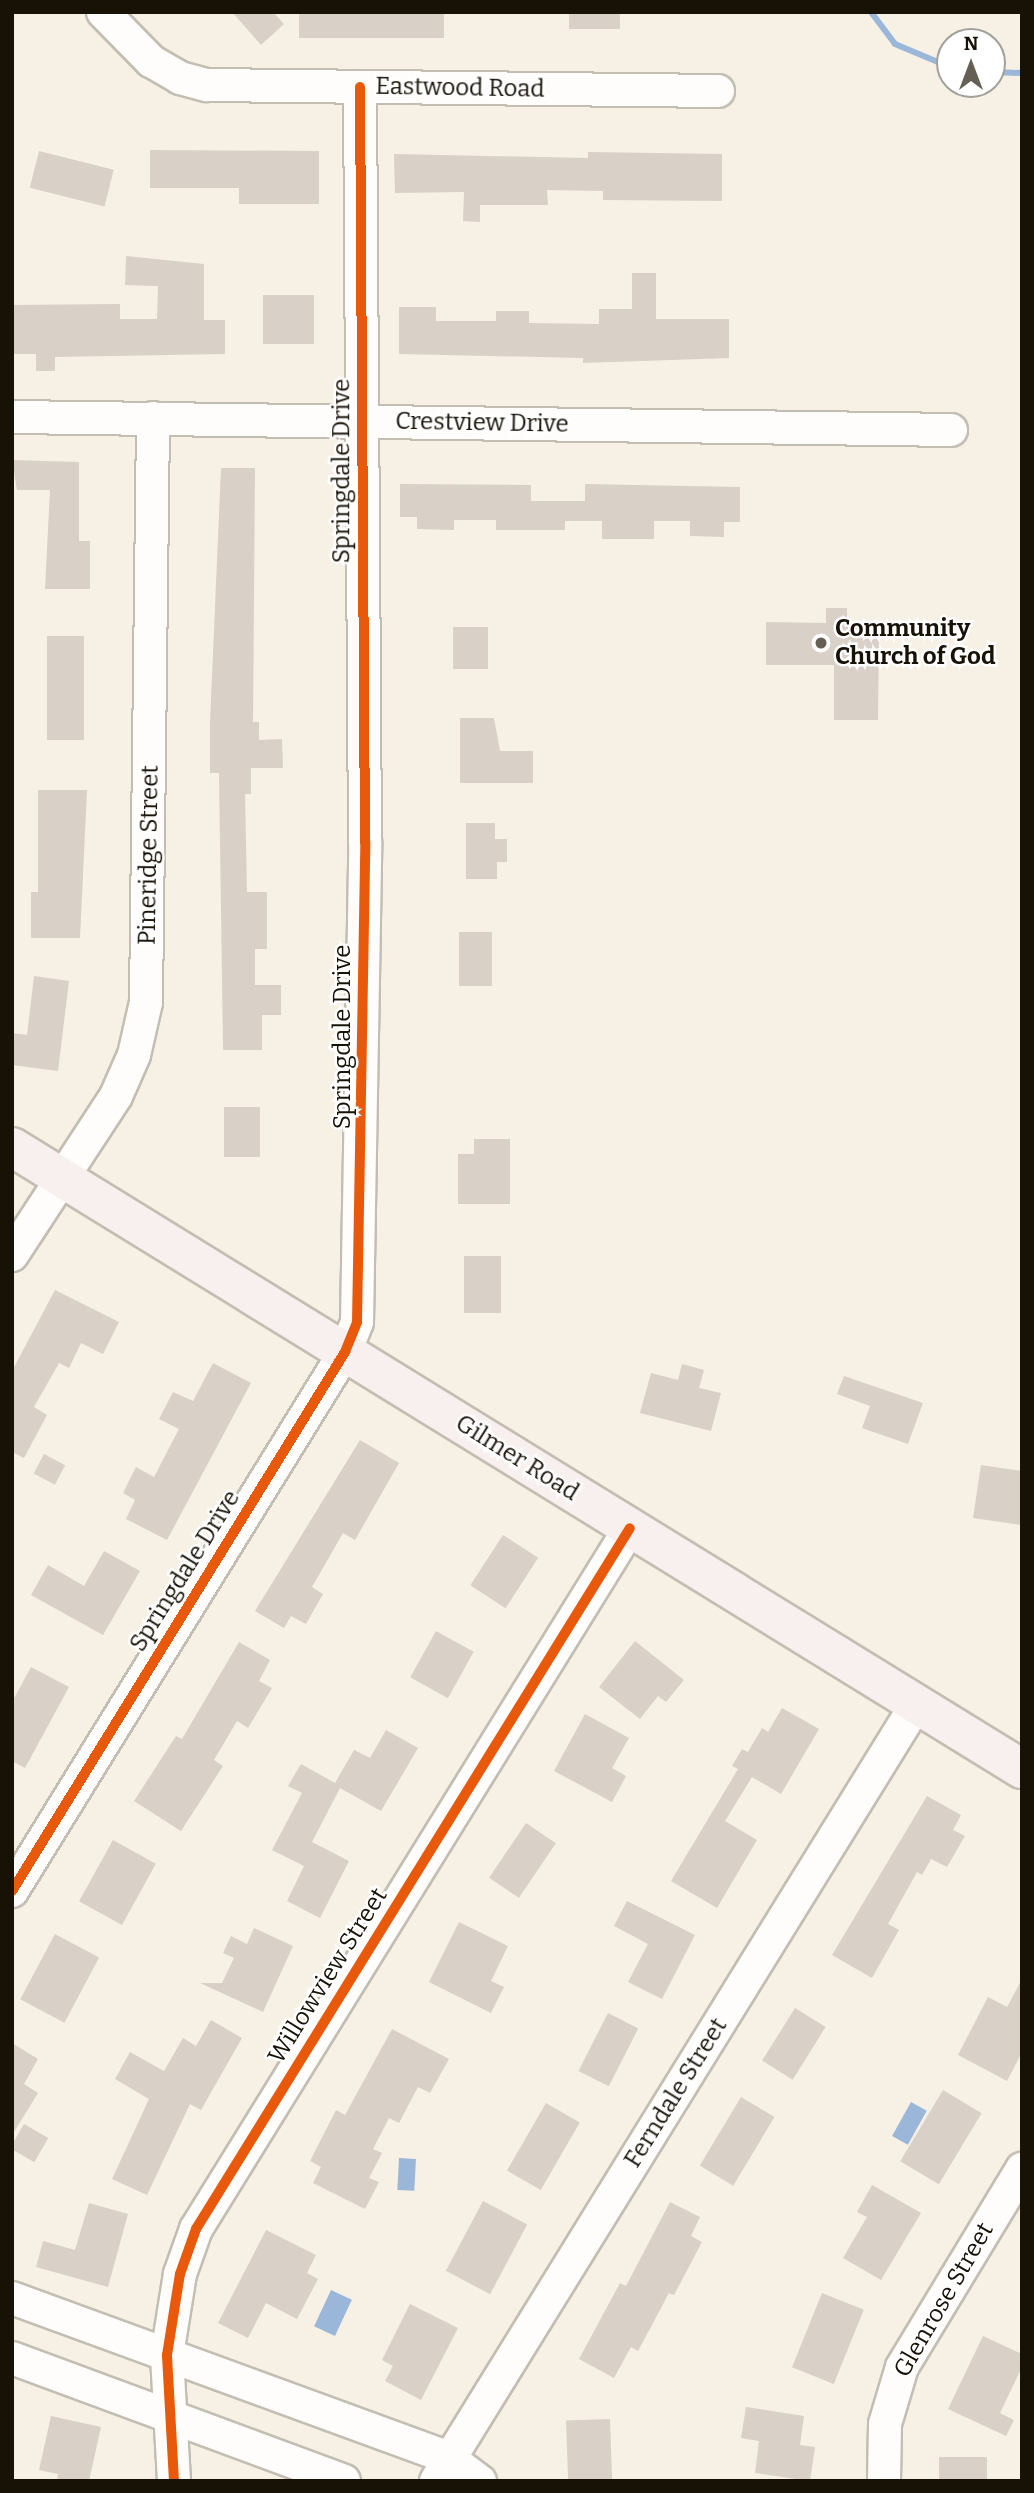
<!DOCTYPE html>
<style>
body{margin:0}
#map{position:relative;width:1034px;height:2493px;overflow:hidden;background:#f6f0e5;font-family:Bitter,serif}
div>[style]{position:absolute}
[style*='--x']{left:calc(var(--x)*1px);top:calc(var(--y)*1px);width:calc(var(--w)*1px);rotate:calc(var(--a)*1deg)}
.water>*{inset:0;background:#9ab7d9;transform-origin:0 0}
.stream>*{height:6px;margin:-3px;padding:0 3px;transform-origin:3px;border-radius:3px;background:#9ab7d9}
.building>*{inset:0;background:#d9d0c8;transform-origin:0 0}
.roads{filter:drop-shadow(2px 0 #c3bdb2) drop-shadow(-2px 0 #c3bdb2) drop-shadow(0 2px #c3bdb2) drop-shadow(0 -2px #c3bdb2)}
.minor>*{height:32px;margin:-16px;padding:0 16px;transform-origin:16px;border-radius:16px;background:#fefdfb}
.major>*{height:38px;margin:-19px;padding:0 19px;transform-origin:19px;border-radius:19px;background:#f7f0ee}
.cycleway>*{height:10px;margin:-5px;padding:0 5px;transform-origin:5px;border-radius:5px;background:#e8590c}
.dots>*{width:19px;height:19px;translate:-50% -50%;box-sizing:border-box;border:4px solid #fff;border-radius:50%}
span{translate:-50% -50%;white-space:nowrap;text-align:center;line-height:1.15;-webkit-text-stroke:5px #fff;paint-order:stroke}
.street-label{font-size:24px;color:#171106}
.poi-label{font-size:24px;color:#171106;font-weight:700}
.left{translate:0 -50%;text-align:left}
.frame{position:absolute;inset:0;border:14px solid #171106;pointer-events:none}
.north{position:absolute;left:936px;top:28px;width:70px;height:70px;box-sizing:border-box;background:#fff;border:2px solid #a2a09b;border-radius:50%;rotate:0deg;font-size:19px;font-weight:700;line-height:28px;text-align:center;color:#171106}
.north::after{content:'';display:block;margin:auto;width:24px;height:32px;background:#655f54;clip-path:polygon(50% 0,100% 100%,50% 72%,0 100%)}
</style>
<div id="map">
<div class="water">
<div style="left:911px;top:2102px;width:18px;height:39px;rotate:29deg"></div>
<div style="left:399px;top:2158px;width:17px;height:32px;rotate:3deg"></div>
<div style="left:331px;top:2290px;width:23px;height:40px;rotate:25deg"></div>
</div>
<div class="stream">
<div style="--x:871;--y:12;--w:40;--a:53"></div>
<div style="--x:895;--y:44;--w:60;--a:22.7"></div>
<div style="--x:992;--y:72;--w:30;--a:2"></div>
</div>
<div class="building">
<div style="clip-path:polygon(232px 12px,273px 12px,284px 24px,261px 45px)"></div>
<div style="left:299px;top:12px;width:145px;height:26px"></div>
<div style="left:569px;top:12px;width:51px;height:17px"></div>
<div style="clip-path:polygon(150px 150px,319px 151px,319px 204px,239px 204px,239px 188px,150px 188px)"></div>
<div style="left:39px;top:151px;width:77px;height:38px;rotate:14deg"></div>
<div style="clip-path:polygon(588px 152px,722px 154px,722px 201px,603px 200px,603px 191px,547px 190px,548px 205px,480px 205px,480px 222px,463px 221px,464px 192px,395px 193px,394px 154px,588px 158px)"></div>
<div style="clip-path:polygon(126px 256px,204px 264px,204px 320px,225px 320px,225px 354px,55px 357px,55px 371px,36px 371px,36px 354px,12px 354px,12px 305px,120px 304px,120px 319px,157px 319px,158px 286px,125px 285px)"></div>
<div style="clip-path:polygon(632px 273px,656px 273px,656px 319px,729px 319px,729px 358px,583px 363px,583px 358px,399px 354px,399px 307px,436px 307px,436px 321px,496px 321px,496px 311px,529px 311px,529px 323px,599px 324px,599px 309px,632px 309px)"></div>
<div style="left:263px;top:295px;width:51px;height:49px"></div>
<div style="clip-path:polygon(12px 460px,79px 462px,79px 541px,90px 541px,90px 589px,45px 589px,50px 490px,17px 490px)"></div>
<div style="clip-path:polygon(221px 468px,255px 468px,253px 722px,259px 722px,259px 740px,282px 739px,283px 768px,251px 768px,251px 794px,245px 794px,247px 892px,267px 892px,267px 949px,255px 949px,255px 985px,281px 985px,281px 1015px,262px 1015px,262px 1050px,223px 1050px,219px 773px,210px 773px,210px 722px)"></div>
<div style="clip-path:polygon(400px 484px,531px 485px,531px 501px,585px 501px,585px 484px,740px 487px,740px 522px,724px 522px,724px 537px,690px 536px,690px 521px,654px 521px,654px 539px,602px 539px,602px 521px,565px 521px,565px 530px,496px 530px,496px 520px,454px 520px,454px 530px,417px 529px,417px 517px,400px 517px)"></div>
<div style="clip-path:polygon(826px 608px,847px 608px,847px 623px,879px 623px,878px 720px,834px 720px,834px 665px,766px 665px,766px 622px,826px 623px)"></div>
<div style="left:453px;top:627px;width:35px;height:42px"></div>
<div style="left:47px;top:636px;width:37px;height:104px"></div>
<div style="clip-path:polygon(460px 718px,494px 718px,500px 751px,533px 751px,533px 783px,460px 783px)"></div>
<div style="clip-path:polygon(38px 790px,87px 790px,80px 938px,31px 938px,31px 892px,38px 892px)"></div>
<div style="clip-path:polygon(466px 823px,495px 823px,495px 839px,507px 839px,507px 862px,497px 862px,497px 879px,466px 879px)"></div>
<div style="left:459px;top:932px;width:33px;height:54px"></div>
<div style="clip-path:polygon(34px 976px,69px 981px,58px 1071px,12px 1065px,12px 1033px,27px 1035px)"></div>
<div style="left:224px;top:1107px;width:36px;height:50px"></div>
<div style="clip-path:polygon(474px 1139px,510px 1139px,510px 1204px,458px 1204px,458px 1154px,474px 1154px)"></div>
<div style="left:464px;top:1256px;width:37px;height:57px"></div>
<div style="clip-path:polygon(55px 1290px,119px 1322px,103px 1354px,81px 1343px,69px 1368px,59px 1363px,34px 1407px,47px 1415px,24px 1458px,12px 1452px,12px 1371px)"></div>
<div style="clip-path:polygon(213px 1363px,251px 1383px,167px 1540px,126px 1519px,135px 1500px,123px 1493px,136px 1467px,154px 1477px,179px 1429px,159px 1419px,173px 1392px,193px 1401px)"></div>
<div style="clip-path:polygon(682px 1364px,704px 1370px,699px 1388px,721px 1393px,711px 1431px,640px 1413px,651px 1373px,678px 1380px)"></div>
<div style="clip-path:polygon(844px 1376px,923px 1403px,908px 1444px,862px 1428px,870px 1406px,837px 1394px)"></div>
<div style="clip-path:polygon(360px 1440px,399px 1463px,355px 1540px,343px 1533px,312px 1587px,323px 1594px,306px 1624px,291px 1616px,284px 1628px,255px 1611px)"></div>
<div style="left:44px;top:1454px;width:24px;height:22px;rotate:28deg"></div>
<div style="clip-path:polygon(981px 1465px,1022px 1471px,1022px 1525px,973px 1518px)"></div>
<div style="left:503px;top:1535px;width:42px;height:60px;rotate:33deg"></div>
<div style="clip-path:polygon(104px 1551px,140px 1571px,103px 1635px,31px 1595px,48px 1565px,84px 1586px)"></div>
<div style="left:436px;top:1631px;width:43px;height:53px;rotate:29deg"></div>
<div style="clip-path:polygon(635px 1641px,684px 1680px,666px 1702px,658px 1696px,640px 1719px,599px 1687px)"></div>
<div style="clip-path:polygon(239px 1642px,270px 1660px,259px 1681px,272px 1688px,248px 1728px,237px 1721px,214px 1760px,223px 1766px,181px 1831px,134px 1801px,176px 1736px,182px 1739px)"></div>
<div style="clip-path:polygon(31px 1667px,69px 1687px,25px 1768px,12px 1761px,12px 1702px)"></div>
<div style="clip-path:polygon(782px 1708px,819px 1729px,781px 1794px,752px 1777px,725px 1821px,757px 1840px,717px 1908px,671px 1881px,738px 1769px,732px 1766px,742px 1749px,748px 1752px,762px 1728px,768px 1732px)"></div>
<div style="clip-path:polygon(585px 1714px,629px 1738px,612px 1768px,626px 1776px,612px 1802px,554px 1771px)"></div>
<div style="clip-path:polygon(386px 1730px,418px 1748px,381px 1811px,340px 1788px,312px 1842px,349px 1861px,320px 1918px,287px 1901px,304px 1866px,272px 1850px,302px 1793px,288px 1786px,301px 1764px,335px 1783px,354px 1750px,370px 1758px)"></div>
<div style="clip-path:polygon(927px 1796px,961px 1815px,953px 1830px,965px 1836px,947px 1867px,931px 1859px,922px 1875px,917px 1872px,888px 1924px,899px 1930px,872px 1978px,832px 1955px)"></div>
<div style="left:526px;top:1823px;width:36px;height:66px;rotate:34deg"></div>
<div style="left:113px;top:1840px;width:49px;height:70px;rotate:29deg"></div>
<div style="clip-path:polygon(627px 1901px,695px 1935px,662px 1999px,628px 1982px,648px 1944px,614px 1926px)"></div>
<div style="clip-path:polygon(459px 1922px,508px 1946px,491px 1981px,504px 1987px,491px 2013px,429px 1982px)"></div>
<div style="clip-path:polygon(254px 1928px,293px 1946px,263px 2012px,200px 1983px,222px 1983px,234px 1958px,223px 1953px,231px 1936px,247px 1944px)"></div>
<div style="left:55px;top:1934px;width:50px;height:74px;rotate:28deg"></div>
<div style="clip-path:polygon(1022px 1979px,1022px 2052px,1007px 2081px,958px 2055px,988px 1997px,1007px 2007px)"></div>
<div style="left:795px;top:2008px;width:36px;height:62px;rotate:32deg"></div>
<div style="left:608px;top:2013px;width:34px;height:65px;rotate:27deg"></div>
<div style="clip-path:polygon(211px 2020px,242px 2038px,201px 2110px,190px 2104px,147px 2195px,112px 2179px,149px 2099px,115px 2079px,130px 2052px,164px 2071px,183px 2038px,196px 2046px)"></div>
<div style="clip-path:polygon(392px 2029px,449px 2059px,430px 2093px,418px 2087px,399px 2123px,389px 2118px,373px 2149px,382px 2153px,369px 2178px,379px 2182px,365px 2209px,313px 2183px,321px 2167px,310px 2161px,336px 2110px,345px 2115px)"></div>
<div style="clip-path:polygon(12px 2043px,38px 2059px,24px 2084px,38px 2093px,12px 2135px)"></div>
<div style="left:943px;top:2090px;width:45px;height:83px;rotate:31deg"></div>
<div style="left:741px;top:2097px;width:39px;height:80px;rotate:31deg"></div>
<div style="left:546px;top:2103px;width:39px;height:78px;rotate:30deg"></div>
<div style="left:24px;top:2124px;width:28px;height:28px;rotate:30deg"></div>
<div style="clip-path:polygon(872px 2185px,921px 2213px,881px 2280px,843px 2258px,867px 2217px,857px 2212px)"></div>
<div style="left:483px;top:2201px;width:50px;height:79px;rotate:28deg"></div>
<div style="clip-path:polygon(670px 2202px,700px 2217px,691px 2236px,702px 2242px,674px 2295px,669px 2293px,638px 2351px,631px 2347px,614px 2378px,579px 2359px,620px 2283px,626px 2286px)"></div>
<div style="clip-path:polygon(89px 2203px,128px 2214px,108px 2287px,36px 2267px,43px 2241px,75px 2250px)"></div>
<div style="clip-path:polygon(266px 2230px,316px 2255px,307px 2273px,318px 2279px,297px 2319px,266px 2303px,248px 2338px,218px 2323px)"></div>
<div style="left:822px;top:2293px;width:45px;height:80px;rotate:22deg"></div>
<div style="clip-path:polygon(410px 2304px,458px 2328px,421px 2400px,385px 2381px,393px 2366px,382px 2360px)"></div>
<div style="clip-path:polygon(983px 2336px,1022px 2354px,1022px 2367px,1000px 2413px,1014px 2420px,1006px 2436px,948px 2409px)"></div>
<div style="clip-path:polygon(746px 2407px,804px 2416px,800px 2445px,815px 2447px,810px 2481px,755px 2473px,759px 2441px,741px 2438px)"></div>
<div style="clip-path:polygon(51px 2416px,101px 2427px,89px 2481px,57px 2481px,58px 2474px,39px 2470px)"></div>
<div style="left:610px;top:2419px;width:62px;height:44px;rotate:88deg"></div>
<div style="left:939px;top:2457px;width:48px;height:24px"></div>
</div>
<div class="roads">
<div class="minor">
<div style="--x:103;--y:12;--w:69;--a:45.6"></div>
<div style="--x:151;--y:61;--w:34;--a:30"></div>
<div style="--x:180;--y:78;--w:28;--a:15"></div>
<div style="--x:207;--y:85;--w:511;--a:0.67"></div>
<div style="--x:12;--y:417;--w:939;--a:0.79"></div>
<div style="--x:12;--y:1255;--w:190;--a:-56.8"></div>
<div style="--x:116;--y:1096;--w:45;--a:-66.3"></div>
<div style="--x:134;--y:1055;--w:54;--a:-77.2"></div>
<div style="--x:146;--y:1002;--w:584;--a:-89.31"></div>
<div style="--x:12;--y:1891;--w:634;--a:-58.29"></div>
<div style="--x:345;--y:1352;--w:32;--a:-68"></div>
<div style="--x:357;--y:1322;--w:480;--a:-89"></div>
<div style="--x:365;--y:842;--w:755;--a:-90.38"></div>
<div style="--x:12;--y:2298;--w:465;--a:20.1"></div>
<div style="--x:449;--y:2458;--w:39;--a:37"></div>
<div style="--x:12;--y:2358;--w:354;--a:20.3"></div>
<div style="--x:174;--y:2481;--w:126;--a:-93.2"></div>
<div style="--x:167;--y:2355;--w:82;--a:-80.9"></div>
<div style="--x:180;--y:2274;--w:48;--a:-70.4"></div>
<div style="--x:196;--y:2229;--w:824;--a:-58.24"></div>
<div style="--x:436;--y:2481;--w:912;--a:-58.26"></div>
<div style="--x:884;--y:2481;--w:57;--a:-89"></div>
<div style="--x:885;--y:2424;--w:59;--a:-73.4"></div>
<div style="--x:902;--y:2367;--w:232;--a:-58.8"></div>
</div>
<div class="major">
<div style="--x:12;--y:1147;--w:1186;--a:31.63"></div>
</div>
</div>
<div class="cycleway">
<div style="--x:12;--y:1891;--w:634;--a:-58.29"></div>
<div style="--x:345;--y:1352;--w:32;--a:-68"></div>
<div style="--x:357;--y:1322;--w:480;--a:-89"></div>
<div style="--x:365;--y:842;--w:755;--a:-90.38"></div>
<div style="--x:174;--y:2481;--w:126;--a:-93.2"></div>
<div style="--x:167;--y:2355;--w:82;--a:-80.9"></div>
<div style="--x:180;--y:2274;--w:48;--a:-70.4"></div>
<div style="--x:196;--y:2229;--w:824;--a:-58.24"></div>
</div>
<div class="dots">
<div style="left:821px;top:643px;background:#655f54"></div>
</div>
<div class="street-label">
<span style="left:460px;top:88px;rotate:1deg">Eastwood Road</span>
<span style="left:482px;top:423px;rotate:1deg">Crestview Drive</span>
<span style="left:342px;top:471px;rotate:-90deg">Springdale Drive</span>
<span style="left:149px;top:855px;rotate:-89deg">Pineridge Street</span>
<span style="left:343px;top:1037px;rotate:-90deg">Springdale Drive</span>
<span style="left:517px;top:1458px;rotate:32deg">Gilmer Road</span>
<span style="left:185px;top:1571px;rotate:-58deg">Springdale Drive</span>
<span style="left:328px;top:1976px;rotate:-58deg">Willowview Street</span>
<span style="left:676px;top:2093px;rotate:-58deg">Ferndale Street</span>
<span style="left:944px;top:2300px;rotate:-60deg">Glenrose Street</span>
</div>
<div class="poi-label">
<span class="left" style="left:835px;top:643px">Community<br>Church of God</span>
</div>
<div class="frame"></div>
<div class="north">N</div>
</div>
